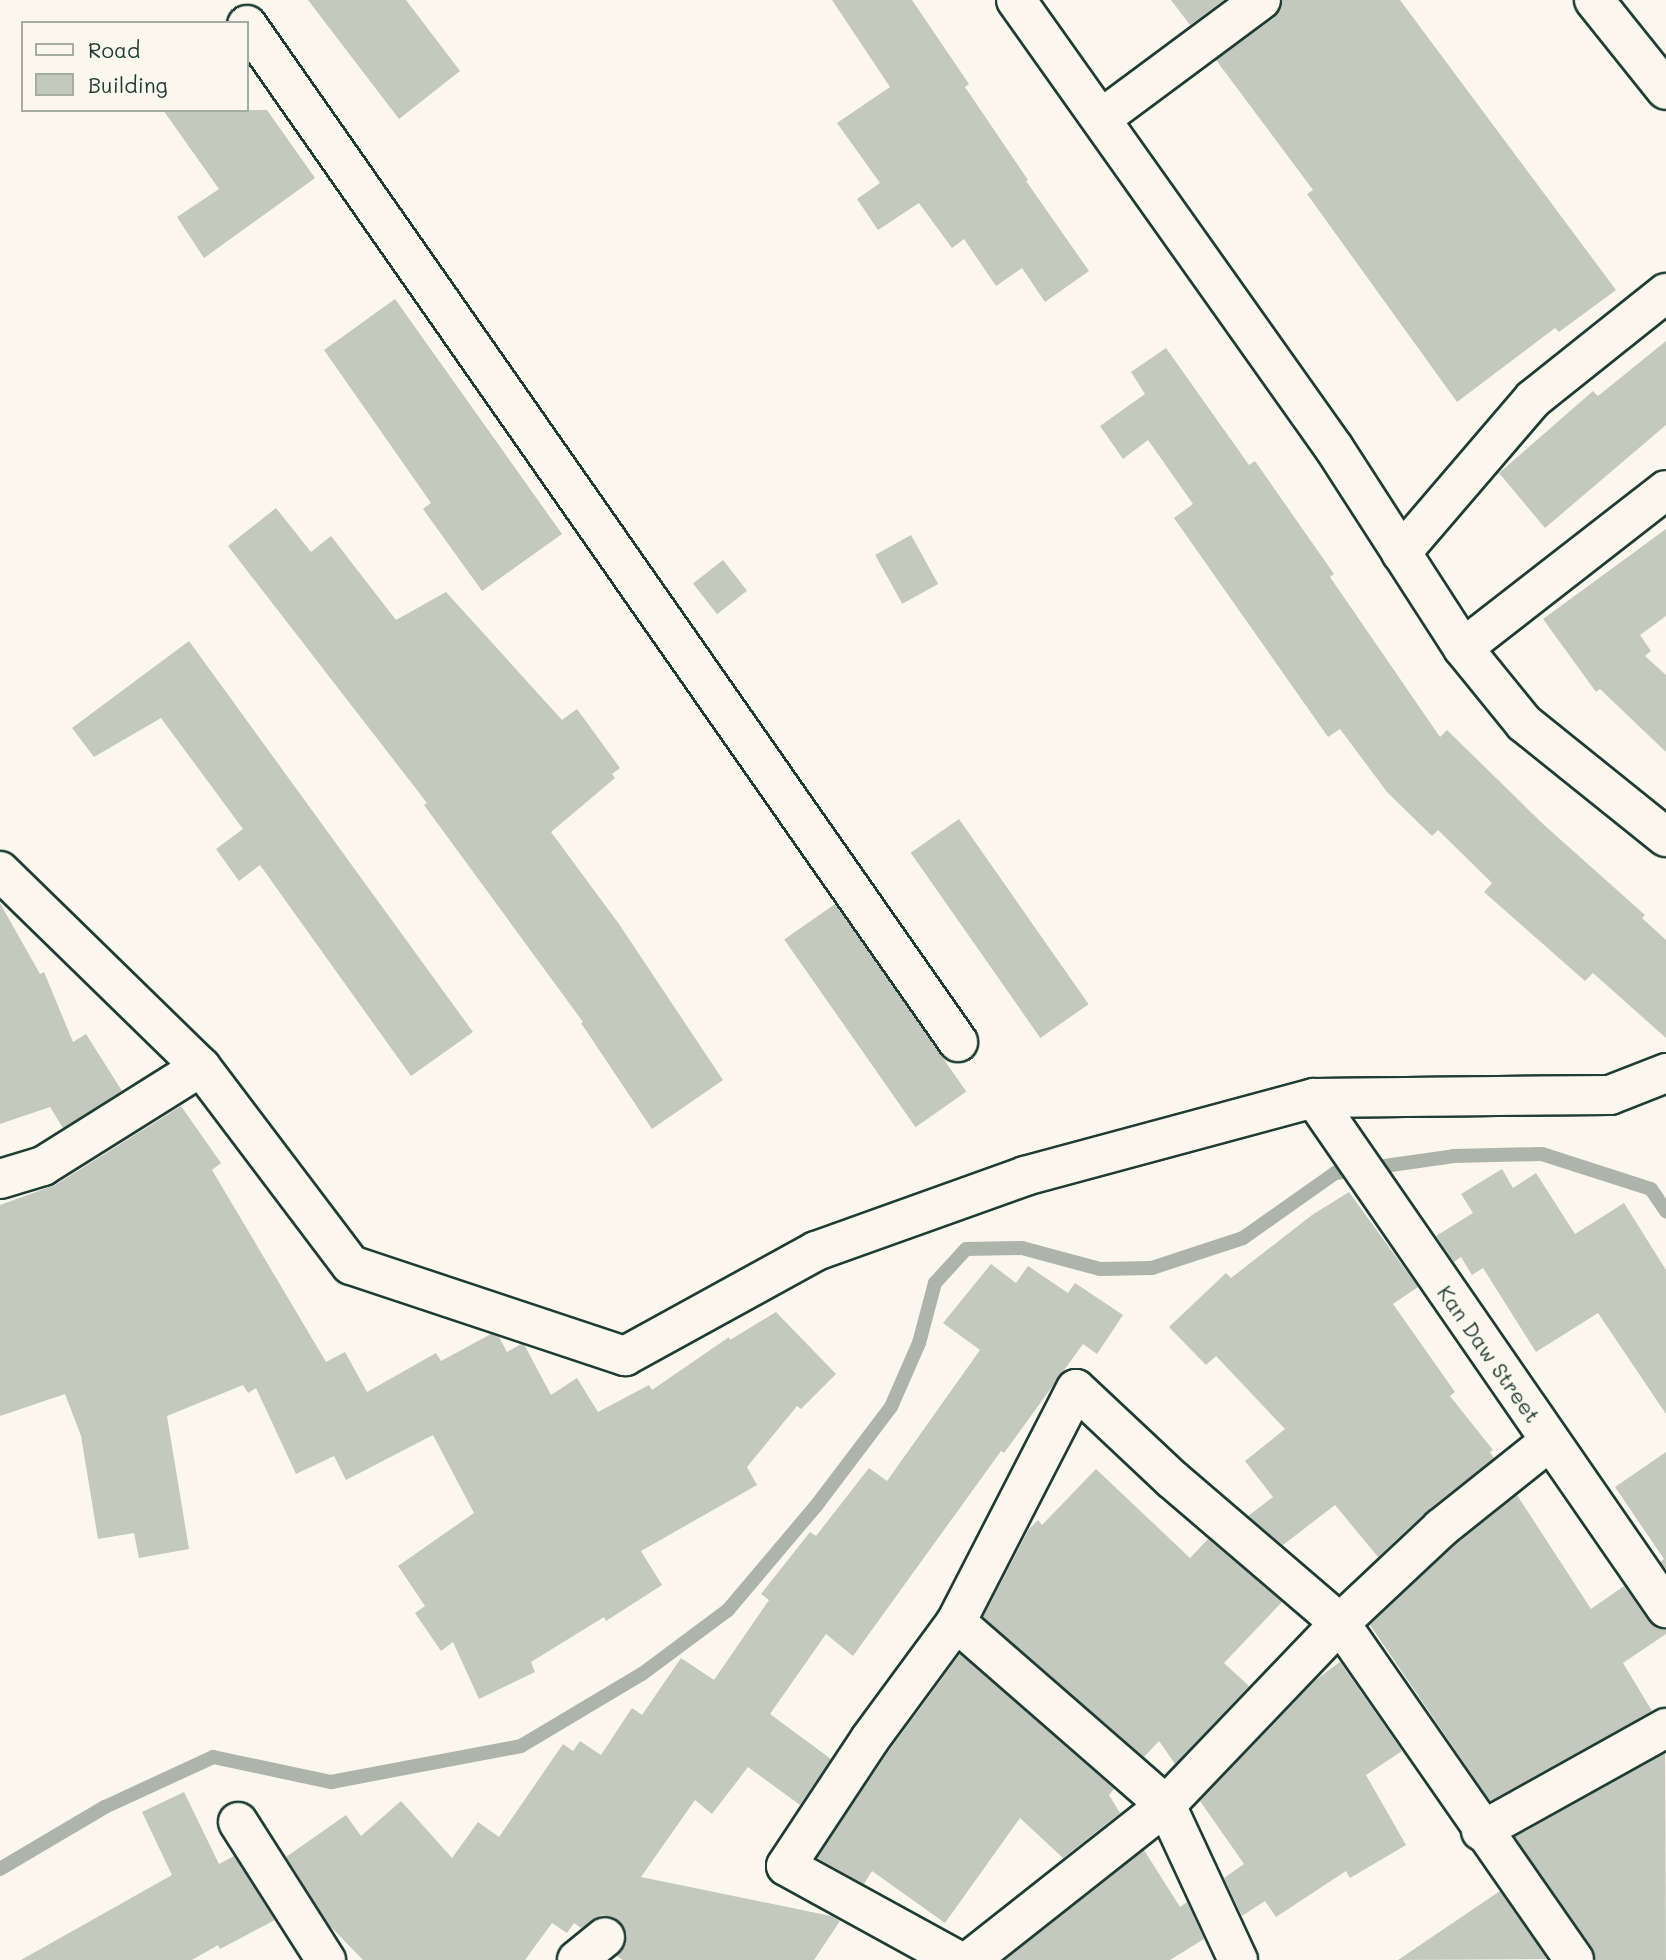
<!DOCTYPE html>
<style>
body{margin:0}
#map{position:relative;width:1666px;height:1960px;overflow:hidden;background:#fbf7ec;font-family:Mali,sans-serif}
div>[style]{position:absolute}
[style*='--x']{left:calc(var(--x)*1px);top:calc(var(--y)*1px);width:calc(var(--w)*1px);rotate:calc(var(--a)*1deg)}
.stream>*{height:14px;margin:-7px;padding:0 7px;transform-origin:7px;border-radius:7px;background:#adb4aa}
.building>*{inset:0;background:#c4c9be;transform-origin:0 0}
.roads{filter:drop-shadow(2px 0 #1f3d34) drop-shadow(-2px 0 #1f3d34) drop-shadow(0 2px #1f3d34) drop-shadow(0 -2px #1f3d34)}
.street>*{height:38px;margin:-19px;padding:0 19px;transform-origin:19px;border-radius:19px;background:#fbf7ec}
.secondary>*{height:38px;margin:-19px;padding:0 19px;transform-origin:19px;border-radius:19px;background:#fbf7ec}
span{translate:-50% -50%;white-space:nowrap;text-align:center;line-height:1.15;-webkit-text-stroke:6px #fbf7ec;paint-order:stroke}
.street-label{font-size:21px;color:#1f3d34}
.legend{position:absolute;left:21px;top:21px;width:228px;height:91px;box-sizing:border-box;background:#fbf7ec;border:2px solid #a3ada2;margin:0;padding:9px 12px;list-style:none;font-size:21px;color:#1f3d34}
.legend li{display:flex;align-items:center;gap:14px;height:35px}
.legend b{width:35px;border:2px solid #a3ada2}
</style>
<div id="map">
<div class="stream">
<div style="--x:0;--y:1869;--w:122;--a:-30.6"></div>
<div style="--x:105;--y:1807;--w:119;--a:-24.8"></div>
<div style="--x:213;--y:1757;--w:121;--a:12"></div>
<div style="--x:331;--y:1782;--w:193;--a:-10.7"></div>
<div style="--x:521;--y:1746;--w:141;--a:-30.8"></div>
<div style="--x:642;--y:1674;--w:107;--a:-36.7"></div>
<div style="--x:728;--y:1610;--w:136;--a:-49.8"></div>
<div style="--x:816;--y:1506;--w:124;--a:-52.9"></div>
<div style="--x:891;--y:1407;--w:70;--a:-66.4"></div>
<div style="--x:919;--y:1343;--w:62;--a:-75.1"></div>
<div style="--x:935;--y:1283;--w:46;--a:-47.6"></div>
<div style="--x:966;--y:1249;--w:56;--a:-1"></div>
<div style="--x:1022;--y:1248;--w:81;--a:15.1"></div>
<div style="--x:1100;--y:1269;--w:52;--a:-1.1"></div>
<div style="--x:1152;--y:1268;--w:96;--a:-18.2"></div>
<div style="--x:1243;--y:1238;--w:113;--a:-35.2"></div>
<div style="--x:1335;--y:1173;--w:120;--a:-8.1"></div>
<div style="--x:1454;--y:1156;--w:88;--a:-1.3"></div>
<div style="--x:1542;--y:1154;--w:114;--a:17.8"></div>
<div style="--x:1651;--y:1189;--w:27;--a:56"></div>
</div>
<div class="building">
<div style="clip-path:polygon(308px 0,406px 0,460px 71px,399px 119px)"></div>
<div style="clip-path:polygon(832px 0,912px 0,969px 84px,965px 87px,1028px 180px,1026px 181px,1089px 271px,1045px 302px,1022px 268px,996px 286px,964px 239px,952px 248px,919px 203px,878px 230px,857px 199px,880px 183px,837px 123px,890px 87px)"></div>
<div style="clip-path:polygon(1171px 0,1224px 0,1190px 25px)"></div>
<div style="clip-path:polygon(1282px 0,1400px 0,1616px 290px,1559px 332px,1555px 328px,1457px 402px,1307px 194px,1313px 190px,1216px 60px,1274px 18px)"></div>
<div style="clip-path:polygon(163px 110px,267px 110px,315px 178px,204px 258px,177px 217px,219px 189px)"></div>
<div style="clip-path:polygon(395px 299px,562px 534px,482px 591px,423px 509px,431px 503px,324px 350px)"></div>
<div style="clip-path:polygon(1666px 341px,1666px 425px,1545px 528px,1499px 473px,1593px 391px,1598px 396px)"></div>
<div style="clip-path:polygon(1166px 348px,1249px 465px,1255px 461px,1334px 574px,1330px 577px,1440px 737px,1447px 730px,1543px 824px,1645px 915px,1642px 918px,1666px 940px,1666px 1038px,1593px 973px,1585px 981px,1484px 892px,1492px 883px,1438px 830px,1432px 836px,1387px 792px,1340px 729px,1328px 737px,1174px 518px,1193px 504px,1148px 440px,1123px 459px,1100px 426px,1145px 394px,1131px 372px)"></div>
<div style="clip-path:polygon(276px 508px,311px 552px,331px 536px,396px 620px,446px 592px,562px 720px,577px 709px,620px 768px,612px 774px,615px 778px,551px 832px,619px 924px,723px 1080px,652px 1129px,581px 1023px,583px 1022px,424px 805px,427px 803px,228px 546px)"></div>
<div style="clip-path:polygon(1666px 529px,1666px 616px,1640px 635px,1651px 651px,1645px 656px,1666px 675px,1666px 752px,1600px 689px,1596px 692px,1543px 619px)"></div>
<div style="left:911px;top:535px;width:56px;height:41px;rotate:61deg"></div>
<div style="left:723px;top:560px;width:39px;height:38px;rotate:52deg"></div>
<div style="clip-path:polygon(189px 641px,473px 1032px,411px 1076px,260px 865px,239px 881px,216px 849px,243px 829px,161px 718px,94px 757px,72px 728px)"></div>
<div style="left:959px;top:819px;width:226px;height:59px;rotate:55deg"></div>
<div style="clip-path:polygon(0 903px,40px 974px,44px 972px,73px 1042px,86px 1034px,122px 1091px,63px 1128px,50px 1107px,0 1124px)"></div>
<div style="left:835px;top:904px;width:229px;height:62px;rotate:55deg"></div>
<div style="clip-path:polygon(181px 1106px,221px 1163px,212px 1170px,326px 1362px,345px 1352px,367px 1392px,436px 1353px,441px 1361px,491px 1334px,499px 1337px,507px 1352px,521px 1344px,525px 1346px,551px 1395px,577px 1378px,598px 1412px,649px 1385px,652px 1390px,729px 1337px,730px 1340px,776px 1312px,836px 1374px,801px 1409px,797px 1406px,747px 1467px,757px 1485px,641px 1551px,662px 1585px,606px 1621px,604px 1617px,531px 1662px,535px 1672px,479px 1699px,453px 1642px,441px 1651px,415px 1613px,425px 1606px,398px 1566px,474px 1513px,433px 1435px,346px 1480px,334px 1456px,296px 1474px,256px 1388px,248px 1393px,243px 1385px,167px 1416px,189px 1549px,139px 1558px,134px 1533px,98px 1539px,81px 1436px,65px 1394px,0 1416px,0 1205px,55px 1185px)"></div>
<div style="clip-path:polygon(1502px 1169px,1513px 1188px,1536px 1173px,1575px 1234px,1624px 1203px,1666px 1270px,1666px 1414px,1598px 1313px,1536px 1352px,1483px 1268px,1472px 1275px,1461px 1257px,1454px 1262px,1436px 1236px,1473px 1213px,1461px 1194px)"></div>
<div style="clip-path:polygon(1349px 1192px,1418px 1287px,1393px 1304px,1455px 1392px,1450px 1396px,1493px 1450px,1490px 1452px,1494px 1458px,1427px 1511px,1378px 1557px,1335px 1505px,1283px 1545px,1248px 1516px,1273px 1497px,1245px 1461px,1285px 1429px,1216px 1356px,1206px 1365px,1169px 1327px,1226px 1273px,1231px 1278px,1312px 1215px)"></div>
<div style="clip-path:polygon(991px 1264px,1016px 1283px,1028px 1266px,1068px 1293px,1075px 1283px,1123px 1315px,1097px 1354px,1083px 1344px,1004px 1453px,1001px 1451px,853px 1656px,826px 1634px,770px 1714px,831px 1759px,800px 1805px,748px 1767px,712px 1814px,695px 1800px,641px 1877px,831px 1916px,840px 1921px,814px 1960px,623px 1960px,617px 1956px,626px 1944px,627px 1934px,622px 1924px,613px 1917px,602px 1915px,581px 1928px,574px 1923px,567px 1933px,552px 1923px,525px 1960px,363px 1960px,329px 1925px,286px 1857px,346px 1815px,361px 1836px,401px 1801px,452px 1858px,478px 1822px,499px 1837px,563px 1744px,573px 1751px,580px 1741px,601px 1755px,632px 1708px,642px 1715px,681px 1658px,714px 1680px,769px 1600px,761px 1594px,810px 1532px,816px 1536px,869px 1468px,887px 1481px,980px 1350px,943px 1323px)"></div>
<div style="clip-path:polygon(1666px 1452px,1666px 1569px,1660px 1562px,1664px 1559px,1615px 1487px)"></div>
<div style="clip-path:polygon(1096px 1469px,1190px 1558px,1208px 1539px,1282px 1602px,1224px 1663px,1249px 1686px,1175px 1764px,1159px 1741px,1144px 1757px,983px 1617px,1029px 1529px,1038px 1520px,1042px 1525px)"></div>
<div style="clip-path:polygon(1517px 1495px,1591px 1609px,1624px 1586px,1648px 1620px,1656px 1627px,1666px 1630px,1666px 1634px,1623px 1663px,1652px 1711px,1490px 1801px,1370px 1625px,1455px 1545px)"></div>
<div style="clip-path:polygon(960px 1654px,1114px 1789px,1109px 1795px,1120px 1813px,1063px 1858px,1020px 1818px,945px 1923px,872px 1871px,864px 1884px,817px 1858px,888px 1752px)"></div>
<div style="clip-path:polygon(1340px 1662px,1402px 1751px,1366px 1775px,1406px 1845px,1350px 1878px,1346px 1871px,1276px 1917px,1265px 1901px,1242px 1916px,1224px 1878px,1244px 1864px,1200px 1801px,1317px 1679px)"></div>
<div style="clip-path:polygon(1665px 1753px,1666px 1960px,1596px 1960px,1592px 1948px,1515px 1837px)"></div>
<div style="clip-path:polygon(184px 1792px,219px 1864px,234px 1856px,275px 1920px,220px 1949px,218px 1945px,192px 1960px,21px 1960px,172px 1875px,142px 1812px)"></div>
<div style="clip-path:polygon(1144px 1850px,1180px 1907px,1187px 1902px,1204px 1939px,1170px 1960px,1005px 1960px)"></div>
<div style="clip-path:polygon(1500px 1891px,1547px 1959px,1398px 1960px)"></div>
</div>
<div class="roads">
<div class="street">
<div style="--x:1594;--y:0;--w:115;--a:51.3"></div>
<div style="--x:247;--y:25;--w:1241;--a:55.04"></div>
<div style="--x:1102;--y:118;--w:198;--a:-36.6"></div>
<div style="--x:1401;--y:553;--w:203;--a:-49.4"></div>
<div style="--x:1533;--y:399;--w:170;--a:-38.6"></div>
<div style="--x:1463;--y:648;--w:257;--a:-37.9"></div>
<div style="--x:0;--y:871;--w:281;--a:44.3"></div>
<div style="--x:201;--y:1067;--w:248;--a:52.9"></div>
<div style="--x:351;--y:1265;--w:289;--a:18.4"></div>
<div style="--x:625;--y:1356;--w:218;--a:-28.8"></div>
<div style="--x:816;--y:1251;--w:222;--a:-19.7"></div>
<div style="--x:1025;--y:1176;--w:299;--a:-15.1"></div>
<div style="--x:1314;--y:1098;--w:296;--a:-0.6"></div>
<div style="--x:1610;--y:1095;--w:60;--a:-21.4"></div>
<div style="--x:1314;--y:1098;--w:620;--a:55.39"></div>
<div style="--x:0;--y:1179;--w:45;--a:-16.8"></div>
<div style="--x:43;--y:1166;--w:186;--a:-32.1"></div>
<div style="--x:956;--y:1622;--w:279;--a:41.1"></div>
<div style="--x:1166;--y:1805;--w:171;--a:65.1"></div>
<div style="--x:238;--y:1822;--w:164;--a:57.5"></div>
<div style="--x:1481;--y:1831;--w:212;--a:-29.1"></div>
<div style="--x:577;--y:1960;--w:36;--a:-39"></div>
<div style="--x:957;--y:1960;--w:195;--a:-151.2"></div>
<div style="--x:786;--y:1866;--w:152;--a:-56.5"></div>
<div style="--x:870;--y:1739;--w:145;--a:-53.7"></div>
<div style="--x:956;--y:1622;--w:262;--a:-62.8"></div>
<div style="--x:1076;--y:1389;--w:133;--a:43.2"></div>
<div style="--x:1173;--y:1480;--w:220;--a:40.6"></div>
<div style="--x:1340;--y:1623;--w:410;--a:55.2"></div>
<div style="--x:970;--y:1960;--w:250;--a:-38.3"></div>
<div style="--x:1166;--y:1805;--w:252;--a:-46.3"></div>
<div style="--x:1340;--y:1623;--w:139;--a:-43.2"></div>
<div style="--x:1441;--y:1528;--w:139;--a:-38.6"></div>
</div>
<div class="secondary">
<div style="--x:1016;--y:0;--w:549;--a:54.63"></div>
<div style="--x:1334;--y:448;--w:238;--a:57.2"></div>
<div style="--x:1463;--y:648;--w:97;--a:50.9"></div>
<div style="--x:1524;--y:723;--w:182;--a:38.8"></div>
</div>
</div>
<div class="street-label">
<span style="left:1489px;top:1354px;rotate:55deg">Kan Daw Street</span>
</div>
<ul class="legend">
<li><b style="height:9px;background:#fbf7ec"></b>Road</li>
<li><b style="height:19px;background:#c4c9be"></b>Building</li>
</ul>
</div>
